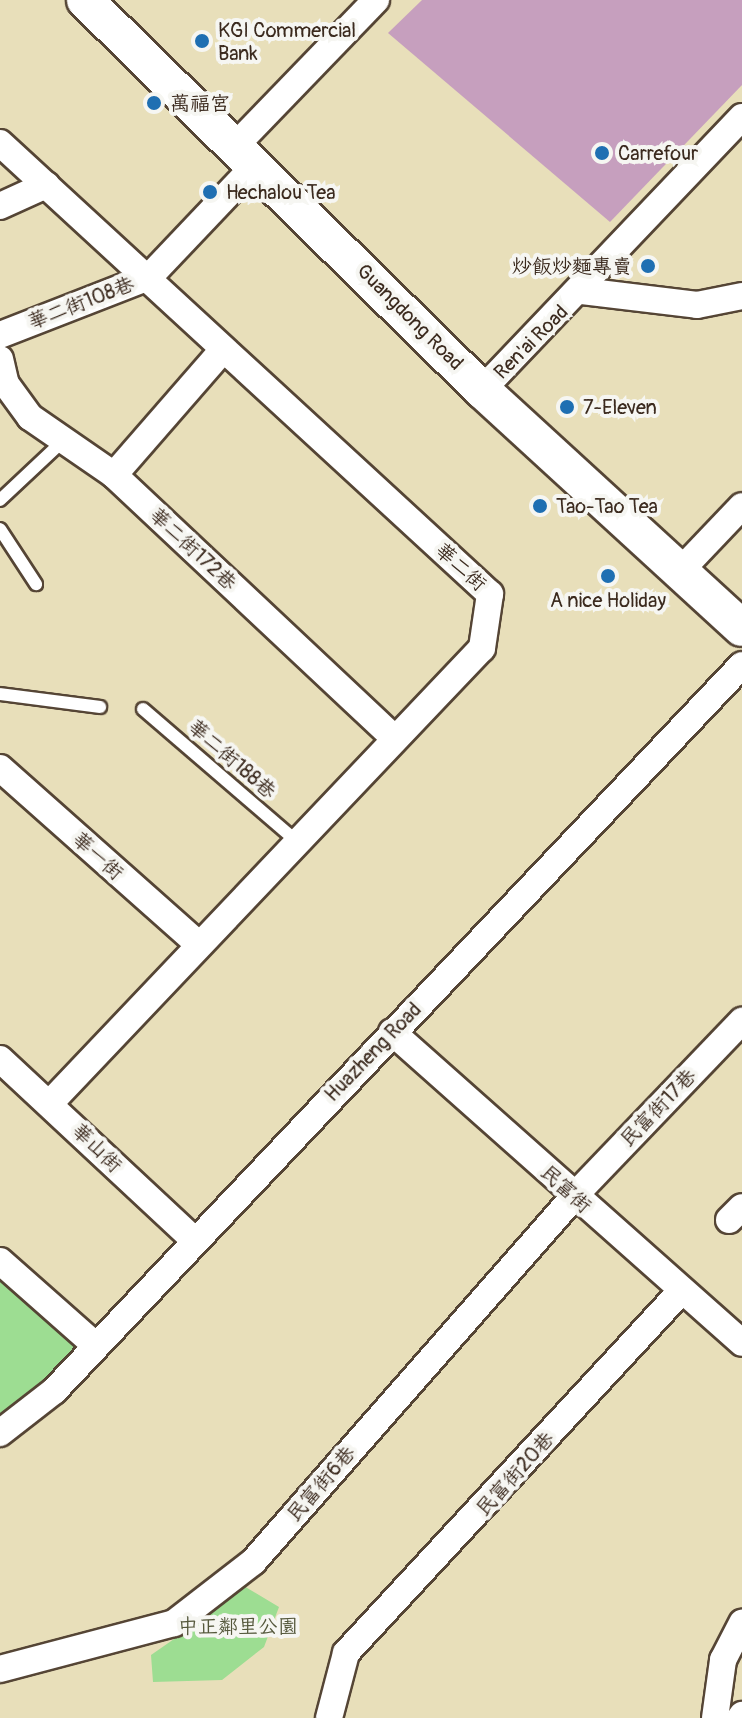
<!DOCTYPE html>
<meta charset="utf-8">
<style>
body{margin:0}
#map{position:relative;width:742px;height:1718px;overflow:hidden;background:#e8dfba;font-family:Pangolin,"LXGW WenKai TC",sans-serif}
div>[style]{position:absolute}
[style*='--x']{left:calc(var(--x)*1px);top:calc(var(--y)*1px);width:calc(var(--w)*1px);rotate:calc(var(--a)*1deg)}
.green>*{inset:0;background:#9ddd92}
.building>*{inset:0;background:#c69fbe}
.roads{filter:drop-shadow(2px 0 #554535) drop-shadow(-2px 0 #554535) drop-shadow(0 2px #554535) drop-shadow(0 -2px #554535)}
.lane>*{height:12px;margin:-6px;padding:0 6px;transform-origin:6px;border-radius:6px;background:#fff}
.street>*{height:26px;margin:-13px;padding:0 13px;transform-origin:13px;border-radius:13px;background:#fff}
.secondary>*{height:36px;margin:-18px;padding:0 18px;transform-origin:18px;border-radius:18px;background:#fff}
.dots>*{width:22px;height:22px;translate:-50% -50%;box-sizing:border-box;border:4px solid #f6f6f2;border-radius:50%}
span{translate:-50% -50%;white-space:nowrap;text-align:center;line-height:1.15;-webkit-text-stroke:8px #f6f6f2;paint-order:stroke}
.poi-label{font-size:20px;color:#3b2a1e}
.left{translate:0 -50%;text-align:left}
.right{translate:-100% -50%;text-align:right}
.street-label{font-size:20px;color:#3b2a1e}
.park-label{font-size:20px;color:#54573b}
</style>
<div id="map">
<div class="green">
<div style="clip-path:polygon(0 1273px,84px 1356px,0 1422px)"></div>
<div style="clip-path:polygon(232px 1579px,279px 1607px,264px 1647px,222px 1680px,153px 1682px,151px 1655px,200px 1621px)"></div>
</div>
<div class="building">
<div style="clip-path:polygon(422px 0,742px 0,742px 85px,610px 222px,388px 33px)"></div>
</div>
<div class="roads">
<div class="lane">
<div style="--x:0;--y:500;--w:89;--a:-43.2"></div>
<div style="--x:0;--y:529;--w:66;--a:56.8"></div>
<div style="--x:0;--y:694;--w:101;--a:7.4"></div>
<div style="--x:143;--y:709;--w:199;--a:40.7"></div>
</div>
<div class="street">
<div style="--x:0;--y:143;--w:666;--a:42.63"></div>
<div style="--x:490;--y:594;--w:55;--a:98.4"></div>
<div style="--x:482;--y:648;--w:627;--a:133.51"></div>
<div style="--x:237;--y:144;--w:200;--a:-46"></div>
<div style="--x:0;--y:206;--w:51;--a:-24.5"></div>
<div style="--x:582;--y:291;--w:116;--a:6.9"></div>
<div style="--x:697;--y:305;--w:46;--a:-11.3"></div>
<div style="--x:0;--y:335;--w:160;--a:-21.3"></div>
<div style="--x:149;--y:277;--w:157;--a:-46.5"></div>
<div style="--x:0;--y:359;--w:26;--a:77"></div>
<div style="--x:6;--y:384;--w:41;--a:54"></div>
<div style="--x:30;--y:417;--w:102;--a:34.6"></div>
<div style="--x:114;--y:475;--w:384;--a:43.2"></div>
<div style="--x:482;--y:390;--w:377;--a:-46.4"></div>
<div style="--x:114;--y:475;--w:163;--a:-49"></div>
<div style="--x:681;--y:570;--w:88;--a:-46.4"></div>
<div style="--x:0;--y:768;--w:264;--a:41.6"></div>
<div style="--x:392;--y:1032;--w:468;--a:41.6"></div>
<div style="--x:0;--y:1059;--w:264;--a:43"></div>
<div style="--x:729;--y:1220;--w:18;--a:-45"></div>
<div style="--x:0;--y:1261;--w:128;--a:41.5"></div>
<div style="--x:0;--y:1433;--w:68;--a:-37.9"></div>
<div style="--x:54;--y:1391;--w:1000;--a:-46.54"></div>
<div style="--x:0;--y:1669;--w:180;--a:-14.8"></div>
<div style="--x:174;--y:1623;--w:100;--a:-37.7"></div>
<div style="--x:253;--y:1562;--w:487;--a:-48.7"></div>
<div style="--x:574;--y:1196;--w:243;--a:-46.2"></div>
<div style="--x:329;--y:1718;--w:67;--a:-75.3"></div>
<div style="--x:346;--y:1653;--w:492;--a:-47.2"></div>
<div style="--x:715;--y:1718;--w:59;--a:-82.1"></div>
<div style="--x:723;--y:1660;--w:42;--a:-62.8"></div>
<div style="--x:740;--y:1718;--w:4;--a:-56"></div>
</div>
<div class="secondary">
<div style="--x:85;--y:0;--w:557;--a:44.49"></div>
<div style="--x:482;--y:390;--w:352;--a:42.5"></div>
</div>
</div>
<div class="dots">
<div style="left:202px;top:41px;background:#1f6fb2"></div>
<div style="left:154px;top:103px;background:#1f6fb2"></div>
<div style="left:602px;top:153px;background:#1f6fb2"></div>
<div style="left:210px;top:192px;background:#1f6fb2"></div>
<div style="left:648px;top:266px;background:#1f6fb2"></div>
<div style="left:567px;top:407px;background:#1f6fb2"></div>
<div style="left:540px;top:506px;background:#1f6fb2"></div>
<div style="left:608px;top:576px;background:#1f6fb2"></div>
</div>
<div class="poi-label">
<span class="left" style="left:218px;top:42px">KGI Commercial<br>Bank</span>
<span class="left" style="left:170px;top:103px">萬福宮</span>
<span class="left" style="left:618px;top:153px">Carrefour</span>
<span class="left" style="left:226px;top:192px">Hechalou Tea</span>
<span class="right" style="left:632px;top:266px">炒飯炒麵專賣</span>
<span class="left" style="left:583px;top:407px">7-Eleven</span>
<span class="left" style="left:556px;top:506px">Tao-Tao Tea</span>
<span style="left:608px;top:600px">A nice Holiday</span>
</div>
<div class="street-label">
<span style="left:81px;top:303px;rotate:-21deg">華二街108巷</span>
<span style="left:410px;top:317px;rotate:45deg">Guangdong Road</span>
<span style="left:531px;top:342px;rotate:-45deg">Ren'ai Road</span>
<span style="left:193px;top:549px;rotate:43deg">華二街172巷</span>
<span style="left:461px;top:567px;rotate:42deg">華二街</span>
<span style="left:232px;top:759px;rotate:41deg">華二街188巷</span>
<span style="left:98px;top:856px;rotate:42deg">華一街</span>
<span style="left:373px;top:1052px;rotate:-46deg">Huazheng Road</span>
<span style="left:658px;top:1108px;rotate:-46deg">民富街17巷</span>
<span style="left:97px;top:1148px;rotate:44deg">華山街</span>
<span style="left:566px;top:1189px;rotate:42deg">民富街</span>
<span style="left:515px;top:1474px;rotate:-48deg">民富街20巷</span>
<span style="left:321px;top:1484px;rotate:-49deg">民富街6巷</span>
</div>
<div class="park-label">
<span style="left:238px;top:1626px">中正鄰里公園</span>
</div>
</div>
